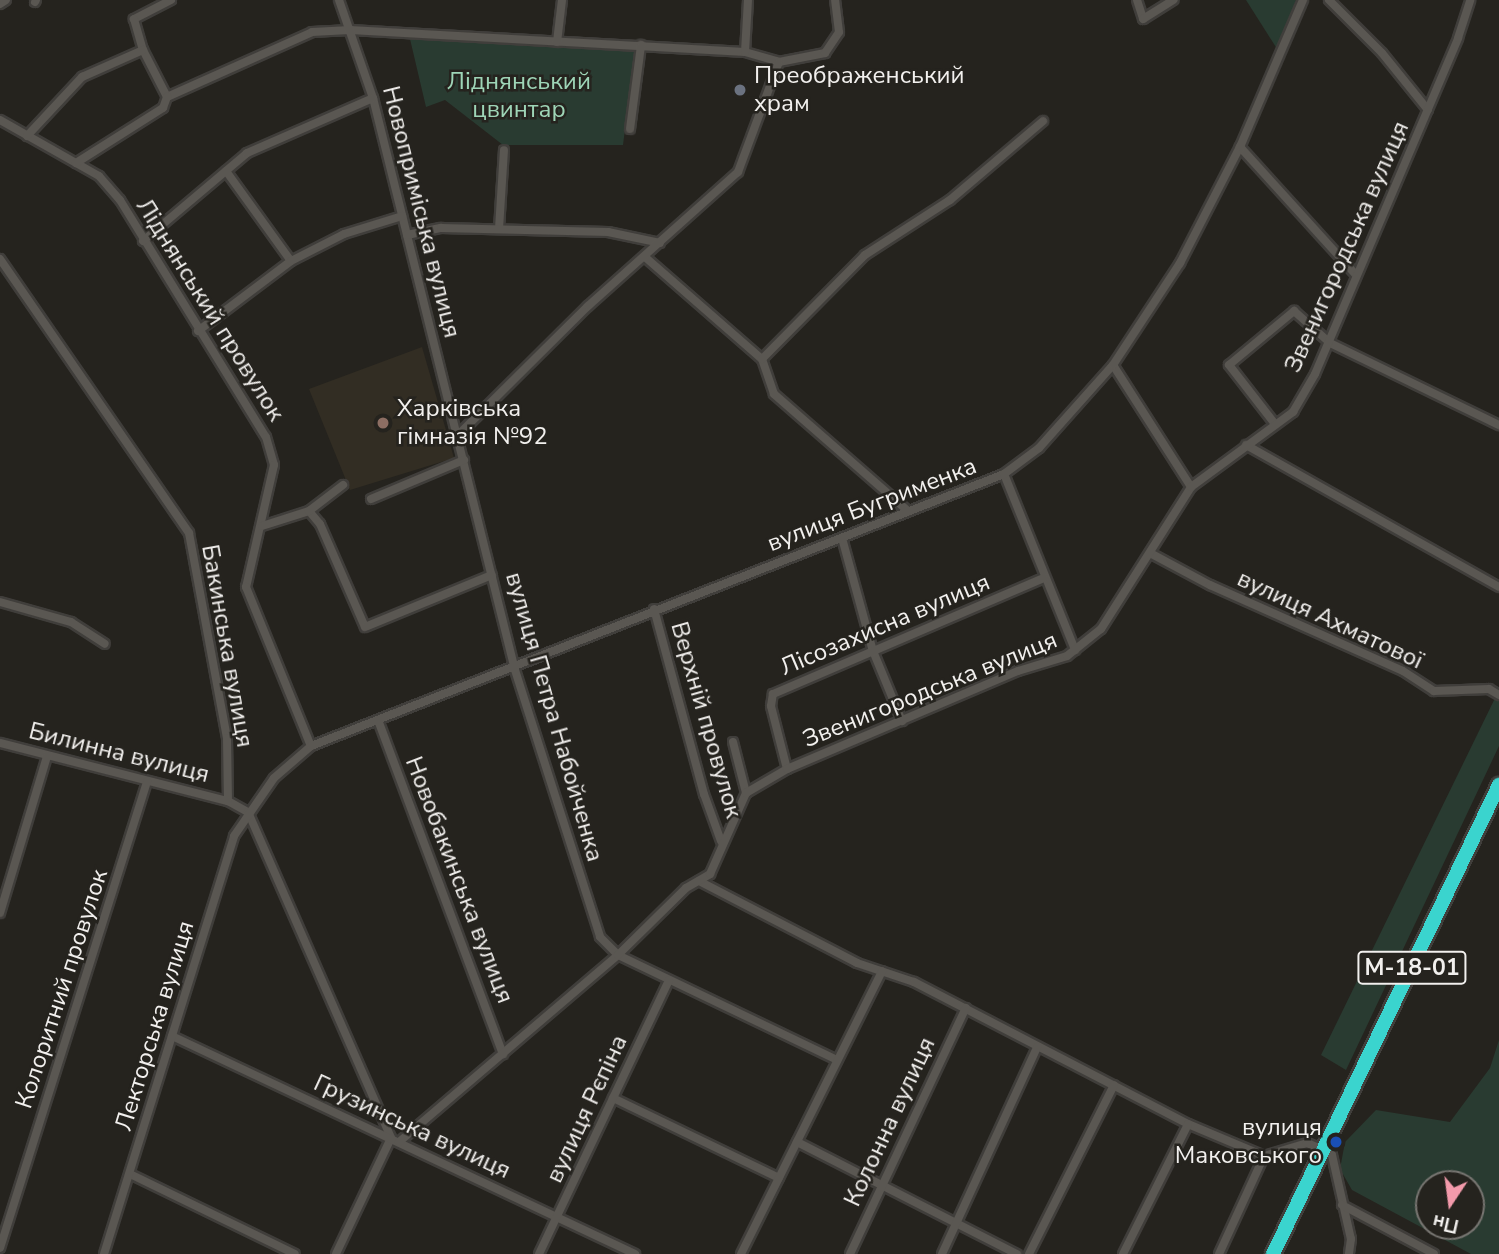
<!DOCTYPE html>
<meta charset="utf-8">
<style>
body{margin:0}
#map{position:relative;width:1499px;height:1254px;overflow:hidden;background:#25231e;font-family:"Nunito Sans",sans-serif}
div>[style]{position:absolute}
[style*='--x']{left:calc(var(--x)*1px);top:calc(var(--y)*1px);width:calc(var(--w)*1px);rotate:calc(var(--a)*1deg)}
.built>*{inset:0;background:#322d23}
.green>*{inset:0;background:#293b31}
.roads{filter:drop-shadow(2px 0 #403e3b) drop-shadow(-2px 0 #403e3b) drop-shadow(0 2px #403e3b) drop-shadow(0 -2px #403e3b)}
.street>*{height:8px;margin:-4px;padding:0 4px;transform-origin:4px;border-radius:4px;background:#5a5752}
.highway>*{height:14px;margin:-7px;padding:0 7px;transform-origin:7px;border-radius:7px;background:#3ad4ce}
.dots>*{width:19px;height:19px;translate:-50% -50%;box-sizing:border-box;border:4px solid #25231e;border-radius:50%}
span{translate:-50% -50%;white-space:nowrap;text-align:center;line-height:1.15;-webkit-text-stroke:5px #25231e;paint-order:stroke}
.shield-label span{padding:2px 5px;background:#25231e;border:2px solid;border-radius:5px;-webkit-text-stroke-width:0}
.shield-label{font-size:23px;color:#f2f0ee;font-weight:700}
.poi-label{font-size:24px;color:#f2f0ee}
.left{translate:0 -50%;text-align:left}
.right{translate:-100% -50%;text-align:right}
.park-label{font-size:24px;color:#9ed5b7}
.street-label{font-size:24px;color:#f2f0ee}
.north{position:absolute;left:1415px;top:1170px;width:70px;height:70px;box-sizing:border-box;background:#25231e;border:2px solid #777571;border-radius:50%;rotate:193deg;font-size:19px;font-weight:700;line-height:28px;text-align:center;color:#f2f0ee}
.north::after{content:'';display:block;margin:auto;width:24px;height:32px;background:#f39aab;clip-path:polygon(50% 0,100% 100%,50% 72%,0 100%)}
</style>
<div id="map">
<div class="built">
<div style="clip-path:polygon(422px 347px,454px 458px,350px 490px,309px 389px)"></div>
</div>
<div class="green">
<div style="clip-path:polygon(1246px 0,1296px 0,1279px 52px)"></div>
<div style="clip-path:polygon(410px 39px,635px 50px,623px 145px,503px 145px,445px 100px,426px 107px)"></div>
<div style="clip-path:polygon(1499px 690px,1499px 746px,1346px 1070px,1321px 1055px)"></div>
<div style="clip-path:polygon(evenodd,1499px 1040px,1499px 1254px,1471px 1254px,1352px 1190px,1340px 1169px,1345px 1142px,1376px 1110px,1450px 1122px,1490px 1068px,1499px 1040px,1429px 1184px,1471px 1184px,1471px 1226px,1429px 1226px,1429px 1184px)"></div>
</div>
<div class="roads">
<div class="street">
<div style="--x:171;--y:0;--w:42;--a:152.8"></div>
<div style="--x:134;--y:19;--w:32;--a:74"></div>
<div style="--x:143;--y:50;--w:53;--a:62.9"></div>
<div style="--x:167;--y:97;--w:159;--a:-24.1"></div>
<div style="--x:312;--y:32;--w:38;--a:-3"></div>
<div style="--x:350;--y:30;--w:396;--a:3.2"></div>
<div style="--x:745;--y:52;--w:35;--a:16"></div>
<div style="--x:779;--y:62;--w:47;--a:-11.1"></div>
<div style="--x:825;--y:53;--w:25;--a:-56"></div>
<div style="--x:839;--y:32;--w:32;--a:-97"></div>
<div style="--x:339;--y:0;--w:104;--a:70.9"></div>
<div style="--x:373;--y:98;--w:589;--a:76.06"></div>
<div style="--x:515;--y:670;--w:280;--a:72.3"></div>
<div style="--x:600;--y:937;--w:25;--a:45"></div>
<div style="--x:618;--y:955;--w:243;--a:25.6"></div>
<div style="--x:1137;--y:0;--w:20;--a:72"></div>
<div style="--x:1143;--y:19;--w:36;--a:-32"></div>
<div style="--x:1329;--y:0;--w:75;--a:45"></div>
<div style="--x:1382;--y:53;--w:73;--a:51.1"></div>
<div style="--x:35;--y:2;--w:2;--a:-63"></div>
<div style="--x:0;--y:4;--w:7;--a:-34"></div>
<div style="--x:557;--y:42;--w:42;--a:-83.2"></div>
<div style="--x:745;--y:52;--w:52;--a:-86.7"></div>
<div style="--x:0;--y:120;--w:114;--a:29.5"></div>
<div style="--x:99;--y:176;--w:32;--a:49"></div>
<div style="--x:120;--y:200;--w:278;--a:58.4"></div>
<div style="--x:266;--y:437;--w:29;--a:74"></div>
<div style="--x:274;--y:465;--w:125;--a:102.9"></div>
<div style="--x:246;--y:587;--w:172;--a:67.8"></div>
<div style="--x:630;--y:129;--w:85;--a:-82.5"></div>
<div style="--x:27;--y:136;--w:81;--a:-47"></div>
<div style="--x:82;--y:77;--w:67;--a:-23.9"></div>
<div style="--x:1240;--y:147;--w:171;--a:47.8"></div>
<div style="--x:76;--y:163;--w:103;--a:-32.3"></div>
<div style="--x:163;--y:108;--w:12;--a:-70"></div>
<div style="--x:226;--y:171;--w:111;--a:54.2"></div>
<div style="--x:499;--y:229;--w:79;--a:-86.4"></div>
<div style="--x:407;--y:235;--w:35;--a:-12"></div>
<div style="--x:441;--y:228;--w:167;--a:1.4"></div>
<div style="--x:608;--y:232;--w:53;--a:11.9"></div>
<div style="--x:143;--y:241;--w:136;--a:-40.2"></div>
<div style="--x:247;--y:153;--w:137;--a:-23.6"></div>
<div style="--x:645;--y:257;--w:155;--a:41.1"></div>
<div style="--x:762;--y:359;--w:37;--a:71"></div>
<div style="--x:774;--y:394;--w:178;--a:41.1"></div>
<div style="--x:0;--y:259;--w:333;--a:55.4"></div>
<div style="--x:189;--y:533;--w:208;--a:79.5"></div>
<div style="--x:227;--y:738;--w:63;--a:89.1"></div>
<div style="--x:228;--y:801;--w:23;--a:29"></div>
<div style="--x:248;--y:812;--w:356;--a:66.3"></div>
<div style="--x:391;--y:1138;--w:128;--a:115.4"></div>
<div style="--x:198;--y:331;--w:116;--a:-37"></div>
<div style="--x:291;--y:261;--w:59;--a:-27"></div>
<div style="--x:344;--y:234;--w:61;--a:-17.2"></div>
<div style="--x:762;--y:359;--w:146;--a:-45.3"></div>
<div style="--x:865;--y:255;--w:101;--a:-32.9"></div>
<div style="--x:950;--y:200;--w:122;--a:-40.3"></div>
<div style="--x:1113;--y:365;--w:145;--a:57.4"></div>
<div style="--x:1275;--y:424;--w:75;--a:-127.9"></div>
<div style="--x:1229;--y:365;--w:85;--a:-39.7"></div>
<div style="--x:1294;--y:311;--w:48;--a:41.6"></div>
<div style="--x:1330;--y:343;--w:188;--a:25.9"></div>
<div style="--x:458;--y:435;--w:183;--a:-44.8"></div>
<div style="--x:588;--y:306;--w:201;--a:-41.8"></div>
<div style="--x:738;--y:172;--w:117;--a:-69.6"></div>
<div style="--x:1246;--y:445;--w:290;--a:29.3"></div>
<div style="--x:1004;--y:474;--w:190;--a:68"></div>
<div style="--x:371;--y:499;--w:101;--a:-22.8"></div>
<div style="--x:309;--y:511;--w:17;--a:50"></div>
<div style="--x:320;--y:524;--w:112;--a:66.4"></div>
<div style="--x:365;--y:627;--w:137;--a:-22.3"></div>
<div style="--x:262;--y:526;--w:49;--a:-17.7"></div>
<div style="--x:309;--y:511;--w:43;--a:-37.4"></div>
<div style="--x:842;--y:538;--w:117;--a:74.7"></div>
<div style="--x:873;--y:651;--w:76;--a:67.5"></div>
<div style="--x:1150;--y:553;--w:68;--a:28.1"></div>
<div style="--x:1210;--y:585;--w:211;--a:24"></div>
<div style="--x:1403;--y:671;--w:37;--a:33"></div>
<div style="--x:1434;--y:691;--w:55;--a:-2.1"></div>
<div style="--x:1489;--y:689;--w:12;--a:31"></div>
<div style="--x:0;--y:602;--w:74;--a:15.7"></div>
<div style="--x:71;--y:622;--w:40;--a:32.9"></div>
<div style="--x:654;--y:609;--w:192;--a:74.9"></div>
<div style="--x:704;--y:794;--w:50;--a:70.1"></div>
<div style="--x:378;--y:720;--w:357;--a:69.5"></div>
<div style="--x:733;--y:742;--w:53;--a:75.7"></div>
<div style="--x:0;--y:743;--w:235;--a:14.3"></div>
<div style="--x:787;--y:769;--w:65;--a:-104.3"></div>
<div style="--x:771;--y:706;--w:12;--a:-81"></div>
<div style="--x:773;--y:694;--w:295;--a:-23.2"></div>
<div style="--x:699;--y:881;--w:178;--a:27.4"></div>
<div style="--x:857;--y:963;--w:60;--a:18.4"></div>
<div style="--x:914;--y:982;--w:309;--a:27.4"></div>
<div style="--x:1188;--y:1124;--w:82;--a:22.8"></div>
<div style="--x:1264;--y:1156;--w:45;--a:-16.8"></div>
<div style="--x:1307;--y:1143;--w:21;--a:23"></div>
<div style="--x:1326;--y:1151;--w:7;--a:34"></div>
<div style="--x:1332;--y:1155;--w:86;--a:77.3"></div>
<div style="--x:1351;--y:1239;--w:15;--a:98"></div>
<div style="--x:0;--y:913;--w:164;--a:-73.3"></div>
<div style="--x:172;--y:1036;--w:512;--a:25.21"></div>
<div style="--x:613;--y:1098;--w:184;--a:25.7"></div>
<div style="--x:399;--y:1142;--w:288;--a:-40.5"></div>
<div style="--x:618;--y:955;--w:95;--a:-44.6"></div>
<div style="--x:686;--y:888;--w:28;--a:-30"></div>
<div style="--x:710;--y:874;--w:89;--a:-66"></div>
<div style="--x:746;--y:793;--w:48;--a:-30.3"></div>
<div style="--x:787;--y:769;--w:251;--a:-23"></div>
<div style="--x:1018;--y:671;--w:51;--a:-17"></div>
<div style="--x:1067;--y:656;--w:43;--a:-38.5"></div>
<div style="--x:1101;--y:629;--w:168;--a:-57.6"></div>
<div style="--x:1191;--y:487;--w:127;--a:-36.3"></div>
<div style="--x:1293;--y:412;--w:44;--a:-59.9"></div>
<div style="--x:1315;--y:374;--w:365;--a:-66.9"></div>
<div style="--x:1458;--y:38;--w:40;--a:-72"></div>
<div style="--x:797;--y:1142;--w:247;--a:27"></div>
<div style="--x:130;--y:1174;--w:183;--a:25.9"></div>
<div style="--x:1342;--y:1205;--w:104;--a:28"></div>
<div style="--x:0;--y:1248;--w:489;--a:-72.5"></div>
<div style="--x:104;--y:1254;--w:438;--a:-72.7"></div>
<div style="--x:234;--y:836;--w:70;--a:-55.4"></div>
<div style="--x:274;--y:778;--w:49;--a:-40.9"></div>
<div style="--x:311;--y:746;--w:744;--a:-21.43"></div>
<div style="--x:1004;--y:474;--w:44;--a:-36.6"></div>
<div style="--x:1039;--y:448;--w:111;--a:-48.3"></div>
<div style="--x:1113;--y:365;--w:122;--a:-56.7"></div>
<div style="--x:1180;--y:263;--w:131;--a:-62.7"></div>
<div style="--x:1240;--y:147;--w:160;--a:-66.8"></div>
<div style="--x:539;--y:1254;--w:303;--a:-64.6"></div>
<div style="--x:741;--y:1254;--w:316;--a:-63.5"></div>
<div style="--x:850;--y:1254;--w:272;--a:-64.8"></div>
<div style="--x:942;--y:1254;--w:228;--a:-65.3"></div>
<div style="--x:1029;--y:1254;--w:189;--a:-63.3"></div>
<div style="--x:1123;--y:1254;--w:145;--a:-63.4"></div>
<div style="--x:1219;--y:1254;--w:108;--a:-65.3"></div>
</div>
<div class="highway">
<div style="--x:1273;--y:1254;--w:521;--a:-64.27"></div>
</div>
</div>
<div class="dots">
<div style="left:740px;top:90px;background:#6b7280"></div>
<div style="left:383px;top:423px;background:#8d6e63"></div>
<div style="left:1336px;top:1142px;background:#1a4fb4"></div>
</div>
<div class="shield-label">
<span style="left:1412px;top:968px">М-18-01</span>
</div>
<div class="poi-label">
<span class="left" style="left:754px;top:90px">Преображенський<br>храм</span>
<span class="left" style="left:397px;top:423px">Харківська<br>гімназія №92</span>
<span class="right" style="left:1322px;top:1142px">вулиця<br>Маковського</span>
</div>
<div class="park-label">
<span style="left:519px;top:96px">Ліднянський<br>цвинтар</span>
</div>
<div class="street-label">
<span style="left:421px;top:212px;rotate:76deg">Новоприміська вулиця</span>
<span style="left:1347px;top:247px;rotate:-66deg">Звенигородська вулиця</span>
<span style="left:210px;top:310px;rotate:58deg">Ліднянський провулок</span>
<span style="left:872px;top:505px;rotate:-21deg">вулиця Бугрименка</span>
<span style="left:1330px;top:620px;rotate:25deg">вулиця Ахматової</span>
<span style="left:885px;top:625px;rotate:-23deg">Лісозахисна вулиця</span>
<span style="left:227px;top:646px;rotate:80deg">Бакинська вулиця</span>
<span style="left:930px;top:690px;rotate:-22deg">Звенигородська вулиця</span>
<span style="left:554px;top:717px;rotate:74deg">вулиця Петра Набойченка</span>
<span style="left:706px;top:720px;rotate:74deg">Верхній провулок</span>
<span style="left:119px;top:753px;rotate:14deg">Билинна вулиця</span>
<span style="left:459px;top:880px;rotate:69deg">Новобакинська вулиця</span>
<span style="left:62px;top:989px;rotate:-72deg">Колоритний провулок</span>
<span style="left:155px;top:1026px;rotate:-73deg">Лекторська вулиця</span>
<span style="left:587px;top:1109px;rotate:-65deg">вулиця Рєпіна</span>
<span style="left:890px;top:1122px;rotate:-65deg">Колонна вулиця</span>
<span style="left:412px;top:1127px;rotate:25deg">Грузинська вулиця</span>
</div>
<div class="north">Пн</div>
</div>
